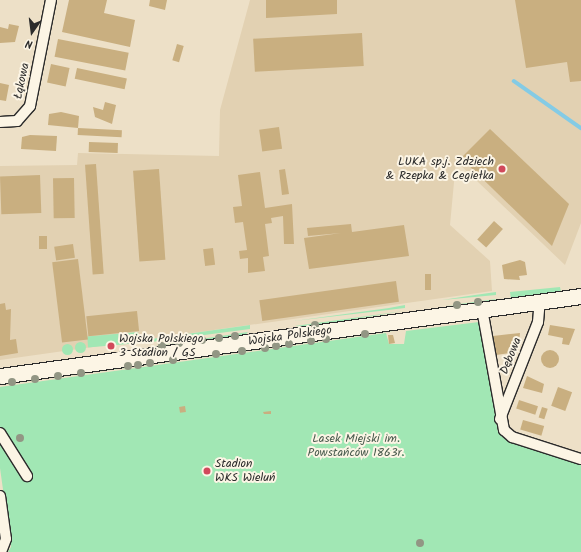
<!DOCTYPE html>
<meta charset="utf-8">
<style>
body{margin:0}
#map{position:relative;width:581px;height:552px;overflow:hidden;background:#ede0c7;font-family:Kalam,sans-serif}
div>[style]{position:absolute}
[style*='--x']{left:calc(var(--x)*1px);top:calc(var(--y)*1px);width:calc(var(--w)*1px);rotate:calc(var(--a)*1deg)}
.built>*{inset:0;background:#e2d1b2}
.green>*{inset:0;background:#a1e7b4;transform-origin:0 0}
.round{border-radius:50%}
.stream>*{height:3.5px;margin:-1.75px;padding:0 1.75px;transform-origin:1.75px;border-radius:1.75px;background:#84cbe5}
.building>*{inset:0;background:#c9af80;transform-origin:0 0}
.roads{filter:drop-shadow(1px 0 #2b2b2b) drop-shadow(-1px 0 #2b2b2b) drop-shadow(0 1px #2b2b2b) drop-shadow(0 -1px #2b2b2b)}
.street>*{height:10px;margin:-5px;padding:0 5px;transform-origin:5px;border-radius:5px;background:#fcf5e5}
.secondary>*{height:15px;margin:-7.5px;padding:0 7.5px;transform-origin:7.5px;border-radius:7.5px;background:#fcf5e5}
.trees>*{width:8px;height:8px;margin:-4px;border-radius:50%;background:#929684}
.dots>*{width:11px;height:11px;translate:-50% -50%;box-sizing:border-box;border:2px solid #fcf5e5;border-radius:50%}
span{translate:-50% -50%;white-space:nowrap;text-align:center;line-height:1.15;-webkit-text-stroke:4px #fcf5e5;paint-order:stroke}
.street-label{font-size:12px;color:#2b2b2b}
.poi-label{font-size:12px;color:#2b2b2b}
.right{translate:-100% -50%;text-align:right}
.left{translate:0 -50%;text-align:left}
.park-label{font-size:12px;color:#485a4d}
.north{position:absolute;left:12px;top:12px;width:40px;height:40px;-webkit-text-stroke:3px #fcf5e5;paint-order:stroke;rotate:194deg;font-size:11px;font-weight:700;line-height:16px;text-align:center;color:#2b2b2b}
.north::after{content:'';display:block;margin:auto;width:14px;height:18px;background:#2b2b2b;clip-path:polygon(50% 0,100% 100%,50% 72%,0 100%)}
</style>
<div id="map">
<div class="built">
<div style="clip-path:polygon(250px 0,581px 0,581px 223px,565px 265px,456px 161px,450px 225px,490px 261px,492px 291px,0 360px,0 166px,77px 165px,78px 153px,219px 156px,220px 110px)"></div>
</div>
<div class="green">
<div style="clip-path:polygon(560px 287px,561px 292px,511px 299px,510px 292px)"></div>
<div style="clip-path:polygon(496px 292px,496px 295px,442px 300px,475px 295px)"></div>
<div style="clip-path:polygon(496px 299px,495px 301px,445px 306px)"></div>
<div style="clip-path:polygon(405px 305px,405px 308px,294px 321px,389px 308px)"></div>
<div style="clip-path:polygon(404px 311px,306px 327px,295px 326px)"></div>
<div style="clip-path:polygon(475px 319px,470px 320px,404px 329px,407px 326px)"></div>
<div style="clip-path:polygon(479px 322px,498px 432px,509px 442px,581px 464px,581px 552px,8px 552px,11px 547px,0 468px,0 387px,386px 333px,389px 344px,404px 344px,406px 331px)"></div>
<div style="clip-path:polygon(250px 325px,250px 329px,151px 342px,151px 339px)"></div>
<div style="clip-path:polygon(390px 329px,393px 331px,191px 359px,190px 356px)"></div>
<div style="left:138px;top:332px;width:11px;height:51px;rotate:85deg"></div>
<div style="clip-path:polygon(248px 332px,245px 335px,153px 346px)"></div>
<div class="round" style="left:74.5px;top:341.5px;width:11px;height:11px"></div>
<div class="round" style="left:61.5px;top:343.5px;width:11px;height:11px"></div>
<div style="clip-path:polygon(177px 357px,177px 361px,0 385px,0 382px)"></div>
</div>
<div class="stream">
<div style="--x:514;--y:81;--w:82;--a:35"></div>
</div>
<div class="building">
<div style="clip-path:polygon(69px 0,107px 0,104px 13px,135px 20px,130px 47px,62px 32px)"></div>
<div style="clip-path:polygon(150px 0,167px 0,165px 10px,149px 6px)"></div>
<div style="clip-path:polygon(266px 0,337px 0,337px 14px,266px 18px)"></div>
<div style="clip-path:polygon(515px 0,581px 0,581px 81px,570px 82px,567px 62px,526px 68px)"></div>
<div style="clip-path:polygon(9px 24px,19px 26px,15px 42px,0 43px,0 27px,8px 29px)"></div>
<div style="left:362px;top:33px;width:33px;height:109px;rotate:87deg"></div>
<div style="left:58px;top:39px;width:72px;height:18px;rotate:11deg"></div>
<div style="left:177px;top:44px;width:7px;height:17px;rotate:16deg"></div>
<div style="left:51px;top:64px;width:19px;height:19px;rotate:12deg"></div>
<div style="left:77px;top:68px;width:51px;height:11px;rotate:12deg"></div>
<div style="clip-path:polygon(0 83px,9px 85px,6px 101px,0 100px)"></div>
<div style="clip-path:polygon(105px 102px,116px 105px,112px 124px,95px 117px,93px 107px,103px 110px)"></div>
<div style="clip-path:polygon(61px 112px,79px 116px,78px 128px,48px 125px,49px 114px)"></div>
<div style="left:279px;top:127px;width:22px;height:20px;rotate:82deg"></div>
<div style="left:78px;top:128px;width:44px;height:7px;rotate:3deg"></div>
<div style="clip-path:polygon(490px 129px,569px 204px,552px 246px,461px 158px)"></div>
<div style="clip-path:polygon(30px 135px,57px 136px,56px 151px,21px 149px,22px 137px)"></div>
<div style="left:89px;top:142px;width:29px;height:10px;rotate:2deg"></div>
<div style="left:96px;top:164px;width:110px;height:11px;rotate:86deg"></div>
<div style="left:159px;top:169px;width:91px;height:26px;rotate:86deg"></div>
<div style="clip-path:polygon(285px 169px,289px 194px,282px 195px,279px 170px)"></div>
<div style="clip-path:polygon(260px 172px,265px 208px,292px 204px,294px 244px,284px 244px,283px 216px,271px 218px,272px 223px,265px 224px,269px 256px,263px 257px,265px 271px,248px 273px,248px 258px,240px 259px,239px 251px,247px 250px,243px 222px,235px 223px,233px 207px,242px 206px,238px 175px)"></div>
<div style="left:40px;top:175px;width:38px;height:40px;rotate:88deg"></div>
<div style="left:74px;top:178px;width:40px;height:21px;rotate:89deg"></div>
<div style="left:494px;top:221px;width:12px;height:25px;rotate:42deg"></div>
<div style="clip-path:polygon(351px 224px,352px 232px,404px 225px,409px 256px,309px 269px,304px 238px,341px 233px,308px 236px,307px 228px)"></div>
<div style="left:39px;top:236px;width:8px;height:13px"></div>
<div style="left:73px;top:244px;width:14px;height:19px;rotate:82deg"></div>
<div style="left:213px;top:248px;width:17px;height:10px;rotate:83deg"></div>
<div style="left:78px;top:259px;width:81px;height:26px;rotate:83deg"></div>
<div style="clip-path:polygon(520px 260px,525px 262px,527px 275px,519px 276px,520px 280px,504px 279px,502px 265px)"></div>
<div style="left:425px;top:274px;width:6px;height:16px"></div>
<div style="left:396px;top:281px;width:21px;height:138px;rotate:82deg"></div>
<div style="clip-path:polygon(5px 303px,6px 310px,11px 309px,10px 340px,16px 339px,18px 353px,0 356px,0 304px)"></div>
<div style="left:137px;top:311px;width:20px;height:51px;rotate:84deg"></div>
<div style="clip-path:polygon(550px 325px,575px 329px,569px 345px,562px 344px,563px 338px,548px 335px)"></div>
<div style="clip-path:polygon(520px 333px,518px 352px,496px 355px,493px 336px)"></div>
<div style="clip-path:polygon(388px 335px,393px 335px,395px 343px,389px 344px)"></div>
<div class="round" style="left:541px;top:350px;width:18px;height:18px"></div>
<div style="clip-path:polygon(527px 376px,544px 384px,542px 393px,523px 388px)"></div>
<div style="left:558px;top:387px;width:15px;height:20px;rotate:20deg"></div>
<div style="left:519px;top:400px;width:20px;height:9px;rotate:18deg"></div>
<div style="left:185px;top:406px;width:6px;height:6px;rotate:81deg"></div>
<div style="left:542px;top:407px;width:6px;height:11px;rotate:18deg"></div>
<div style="clip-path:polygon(271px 411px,271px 414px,264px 414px,263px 412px)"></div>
<div style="left:523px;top:420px;width:22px;height:10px;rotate:16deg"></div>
</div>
<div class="roads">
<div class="street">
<div style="--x:0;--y:122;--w:17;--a:-3"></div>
<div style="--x:17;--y:121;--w:20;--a:-49"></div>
<div style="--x:30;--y:106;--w:108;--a:-78.8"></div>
<div style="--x:482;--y:309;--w:123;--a:79.7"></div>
<div style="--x:504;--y:430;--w:11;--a:41"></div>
<div style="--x:512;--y:437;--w:72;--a:17.7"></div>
<div style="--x:500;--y:419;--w:104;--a:-68.6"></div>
<div style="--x:538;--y:322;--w:21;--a:-85"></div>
<div style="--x:0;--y:433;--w:51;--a:57.9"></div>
<div style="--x:0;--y:496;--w:43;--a:82.1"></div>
<div style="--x:6;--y:539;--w:14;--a:111"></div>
</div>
<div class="secondary">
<div style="--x:0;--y:376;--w:586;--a:-7.84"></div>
</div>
</div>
<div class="trees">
<div style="left:478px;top:302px"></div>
<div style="left:457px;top:305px"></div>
<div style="left:315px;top:325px"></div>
<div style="left:365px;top:334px"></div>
<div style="left:235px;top:336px"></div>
<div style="left:219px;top:338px"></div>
<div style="left:326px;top:339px"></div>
<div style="left:202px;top:340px"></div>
<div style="left:311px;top:341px"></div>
<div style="left:179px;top:343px"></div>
<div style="left:289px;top:344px"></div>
<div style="left:162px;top:346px"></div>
<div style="left:276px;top:346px"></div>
<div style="left:265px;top:348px"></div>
<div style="left:242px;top:351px"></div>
<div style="left:216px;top:354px"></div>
<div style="left:173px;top:360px"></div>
<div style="left:150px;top:363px"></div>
<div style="left:138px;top:365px"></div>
<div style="left:128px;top:366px"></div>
<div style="left:81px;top:373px"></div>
<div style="left:58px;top:376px"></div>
<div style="left:35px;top:379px"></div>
<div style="left:12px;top:382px"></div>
<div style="left:20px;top:438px"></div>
<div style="left:420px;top:543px"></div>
</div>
<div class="dots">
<div style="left:502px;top:169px;background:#d1495b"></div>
<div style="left:111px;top:346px;background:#d1495b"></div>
<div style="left:207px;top:471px;background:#d1495b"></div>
</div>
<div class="street-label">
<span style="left:22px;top:81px;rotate:-78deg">Łąkowa</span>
<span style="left:290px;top:336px;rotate:-8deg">Wojska Polskiego</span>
<span style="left:511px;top:356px;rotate:-68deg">Dębowa</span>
</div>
<div class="poi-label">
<span class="right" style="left:494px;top:169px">LUKA sp.j. Zdziech<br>&amp; Rzepka &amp; Cegiełka</span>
<span class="left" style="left:119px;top:346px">Wojska Polskiego<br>3 Stadion / GS</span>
<span class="left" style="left:215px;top:471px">Stadion<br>WKS Wieluń</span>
</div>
<div class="park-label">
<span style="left:356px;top:446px">Lasek Miejski im.<br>Powstańców 1863r.</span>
</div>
<div class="north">N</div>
</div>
